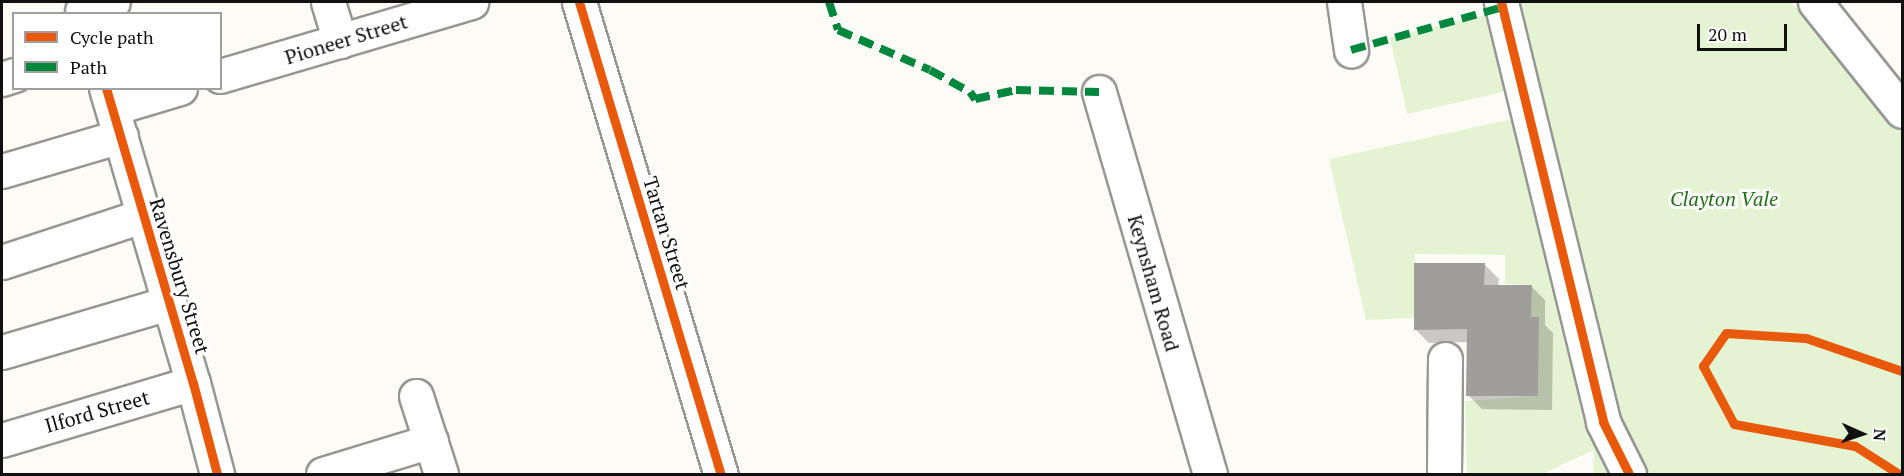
<!DOCTYPE html>
<style>
body{margin:0}
#map{position:relative;width:1904px;height:476px;overflow:hidden;background:#fcfbf5;font-family:"PT Serif",serif}
div>[style]{position:absolute}
[style*='--x']{left:calc(var(--x)*1px);top:calc(var(--y)*1px);width:calc(var(--w)*1px);rotate:calc(var(--a)*1deg)}
.green>*{inset:0;background:#e4f4d3;transform-origin:0 0}
.shadow>*{inset:0;background:#0003}
.building>*{inset:0;background:#a09e9a}
.roads{filter:drop-shadow(2px 0 #969693) drop-shadow(-2px 0 #969693) drop-shadow(0 2px #969693) drop-shadow(0 -2px #969693)}
.minor>*{height:33px;margin:-16.5px;padding:0 16.5px;transform-origin:16.5px;border-radius:16.5px;background:#fffefe}
.quiet>*{height:8px;margin-top:-4px;transform-origin:0;background:repeating-linear-gradient(90deg,#00873e 0 15px,transparent 0 23px)}
.cycleway>*{height:9px;margin:-4.5px;padding:0 4.5px;transform-origin:4.5px;border-radius:4.5px;background:#e8590c}
span{translate:-50% -50%;white-space:nowrap;text-align:center;line-height:1.15;-webkit-text-stroke:6px #fff;paint-order:stroke}
.street-label{font-size:20px;color:#101010}
.park-label{font-size:20px;color:#246f18;font-style:italic}
.frame{position:absolute;inset:0;border:3px solid #101010;pointer-events:none}
.legend{position:absolute;left:12px;top:12px;width:210px;height:78px;box-sizing:border-box;background:#fff;border:2px solid #9f9f9f;margin:0;padding:8px 10px;list-style:none;font-size:18px;color:#101010}
.legend li{display:flex;align-items:center;gap:12px;height:30px}
.legend b{width:30px;border:2px solid #9f9f9f}
.north{position:absolute;left:1832px;top:404px;width:60px;height:60px;-webkit-text-stroke:4px #fff;paint-order:stroke;rotate:93deg;font-size:16px;font-weight:700;line-height:24px;text-align:center;color:#101010}
.north::after{content:'';display:block;margin:auto;width:21px;height:27px;background:#101010;clip-path:polygon(50% 0,100% 100%,50% 72%,0 100%)}
.scale{position:absolute;left:1697px;top:24px;width:90px;height:27px;box-sizing:border-box;border:3px solid #101010;border-top:0;padding-left:8px;font-size:18px;line-height:21px;white-space:nowrap;color:#101010;-webkit-text-stroke:4px #fff;paint-order:stroke}
</style>
<div id="map">
<div class="green">
<div style="clip-path:polygon(1488px 2px,1791px 2px,1902px 132px,1902px 474px,1593px 474px,1594px 450px,1542px 474px,1467px 474px,1465px 401px,1538px 396px,1539px 317px,1531px 317px,1532px 285px,1505px 284px,1505px 255px,1415px 254px,1414px 318px,1366px 320px,1329px 159px,1522px 117px)"></div>
<div style="left:1489px;top:14px;width:79px;height:102px;rotate:77deg"></div>
</div>
<div class="shadow">
<div style="clip-path:polygon(1484px 264px,1499px 279px,1498px 286px,1531px 286px,1545px 300px,1545px 325px,1553px 333px,1552px 410px,1482px 409px,1468px 395px,1468px 342px,1429px 343px,1415px 329px)"></div>
</div>
<div class="building">
<div style="clip-path:polygon(1414px 263px,1485px 263px,1484px 285px,1532px 285px,1531px 317px,1539px 317px,1538px 396px,1466px 396px,1467px 329px,1414px 330px)"></div>
</div>
<div class="roads">
<div class="minor">
<div style="--x:328;--y:2;--w:41;--a:72.9"></div>
<div style="--x:579;--y:2;--w:493;--a:73.3"></div>
<div style="--x:1344;--y:2;--w:49;--a:81.7"></div>
<div style="--x:1501;--y:2;--w:432;--a:76.3"></div>
<div style="--x:1603;--y:422;--w:58;--a:63.4"></div>
<div style="--x:1815;--y:2;--w:139;--a:51.4"></div>
<div style="--x:82;--y:11;--w:32;--a:-16"></div>
<div style="--x:220;--y:76;--w:262;--a:-16.4"></div>
<div style="--x:2;--y:79;--w:13;--a:-18"></div>
<div style="--x:106;--y:88;--w:308;--a:73.6"></div>
<div style="--x:193;--y:383;--w:94;--a:75.2"></div>
<div style="--x:1099;--y:92;--w:398;--a:73.8"></div>
<div style="--x:113;--y:108;--w:70;--a:-16.6"></div>
<div style="--x:2;--y:171;--w:124;--a:-16.4"></div>
<div style="--x:2;--y:262;--w:147;--a:-18.2"></div>
<div style="--x:2;--y:352;--w:174;--a:-16.4"></div>
<div style="--x:416;--y:396;--w:82;--a:72.2"></div>
<div style="--x:2;--y:440;--w:199;--a:-16.6"></div>
<div style="--x:323;--y:474;--w:113;--a:-17"></div>
<div style="--x:1444;--y:474;--w:115;--a:-89.5"></div>
</div>
</div>
<div class="quiet">
<div style="--x:829;--y:2;--w:29;--a:72"></div>
<div style="--x:838;--y:30;--w:100;--a:23.5"></div>
<div style="--x:930;--y:70;--w:46;--a:28.8"></div>
<div style="--x:970;--y:92;--w:9;--a:54"></div>
<div style="--x:975;--y:99;--w:42;--a:-12.4"></div>
<div style="--x:1016;--y:90;--w:83;--a:1.4"></div>
<div style="--x:1351;--y:50;--w:158;--a:-15.8"></div>
</div>
<div class="cycleway">
<div style="--x:579;--y:2;--w:493;--a:73.3"></div>
<div style="--x:1501;--y:2;--w:432;--a:76.3"></div>
<div style="--x:1603;--y:422;--w:58;--a:63.4"></div>
<div style="--x:106;--y:88;--w:308;--a:73.6"></div>
<div style="--x:193;--y:383;--w:94;--a:75.2"></div>
<div style="--x:1899;--y:474;--w:52;--a:-147.5"></div>
<div style="--x:1855;--y:446;--w:123;--a:-169.7"></div>
<div style="--x:1734;--y:424;--w:66;--a:-118.1"></div>
<div style="--x:1703;--y:366;--w:40;--a:-55.1"></div>
<div style="--x:1726;--y:333;--w:80;--a:3.6"></div>
<div style="--x:1806;--y:338;--w:102;--a:19"></div>
</div>
<div class="street-label">
<span style="left:346px;top:39px;rotate:-17deg">Pioneer Street</span>
<span style="left:667px;top:233px;rotate:73deg">Tartan Street</span>
<span style="left:180px;top:276px;rotate:73deg">Ravensbury Street</span>
<span style="left:1154px;top:283px;rotate:74deg">Keynsham Road</span>
<span style="left:97px;top:411px;rotate:-16deg">Ilford Street</span>
</div>
<div class="park-label">
<span style="left:1724px;top:198px">Clayton Vale</span>
</div>
<div class="frame"></div>
<ul class="legend">
<li><b style="height:8px;background:#e8590c"></b>Cycle path</li>
<li><b style="height:8px;background:#00873e"></b>Path</li>
</ul>
<div class="north">N</div>
<div class="scale">20 m</div>
</div>
